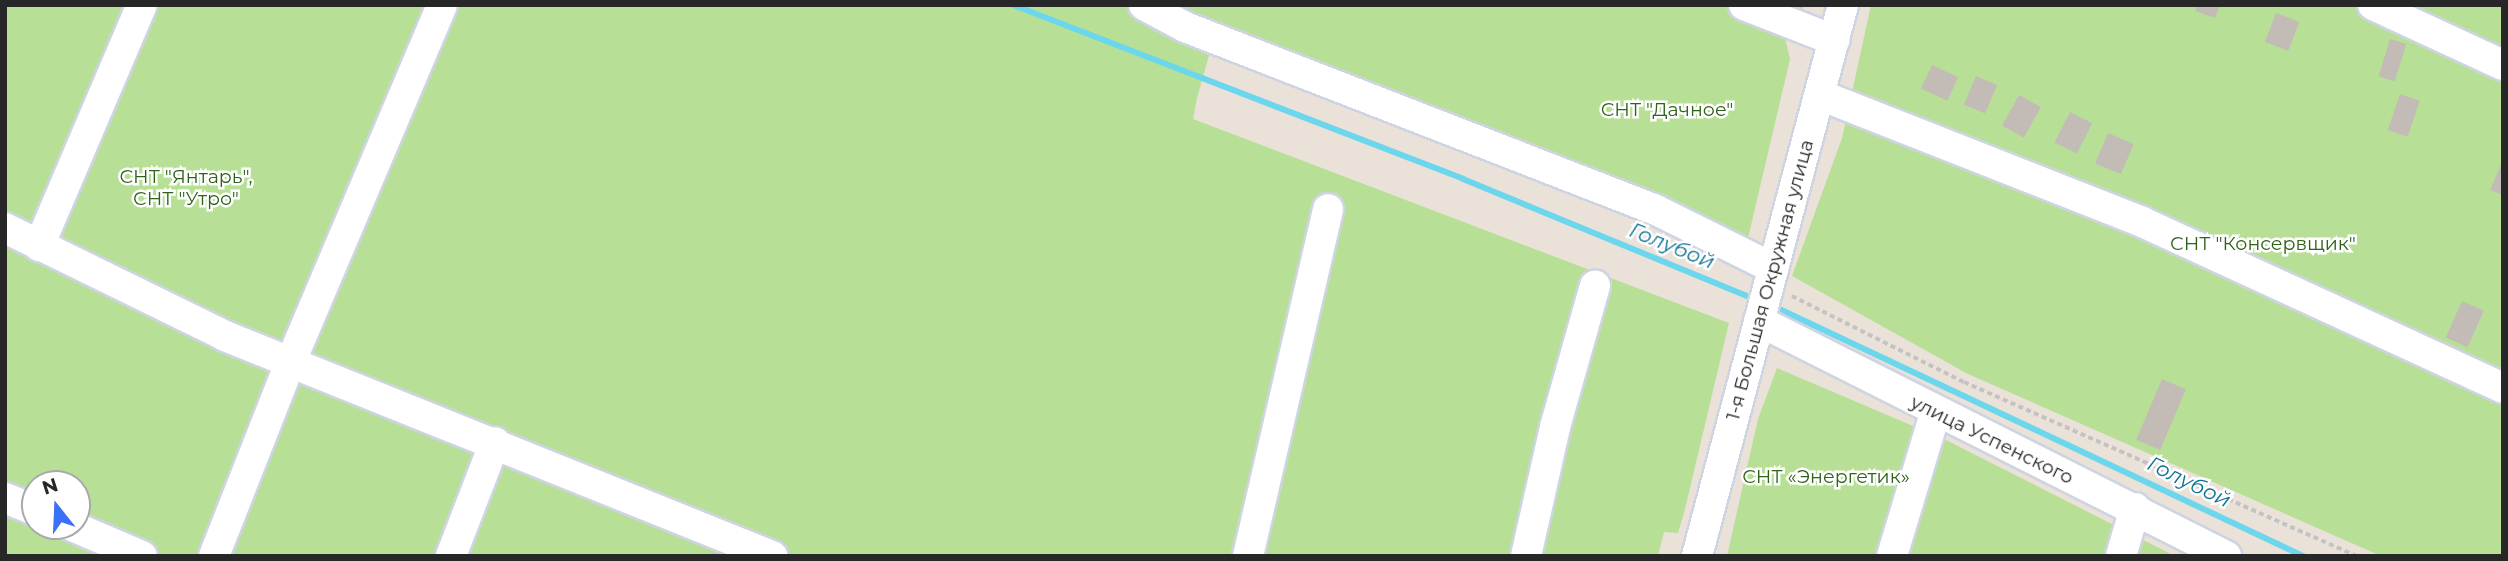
<!DOCTYPE html>
<meta charset="utf-8">
<style>
body{margin:0}
#map{position:relative;width:2508px;height:561px;overflow:hidden;background:#eae1d9;font-family:Montserrat,sans-serif}
div>[style]{position:absolute}
[style*='--x']{left:calc(var(--x)*1px);top:calc(var(--y)*1px);width:calc(var(--w)*1px);rotate:calc(var(--a)*1deg)}
.green>*{inset:0;background:#b7e096}
.stream>*{height:6px;margin:-3px;padding:0 3px;transform-origin:3px;border-radius:3px;background:#6cd7ec}
.building>*{inset:0;background:#c2bbb6;transform-origin:0 0}
.path>*{height:3.5px;margin-top:-1.75px;transform-origin:0;background:repeating-linear-gradient(90deg,#c3c3c3 0 5px,transparent 0 8.5px)}
.roads{filter:drop-shadow(2px 0 #ced4e1) drop-shadow(-2px 0 #ced4e1) drop-shadow(0 2px #ced4e1) drop-shadow(0 -2px #ced4e1)}
.minor>*{height:30px;margin:-15px;padding:0 15px;transform-origin:15px;border-radius:15px;background:#fff}
span{translate:-50% -50%;white-space:nowrap;text-align:center;line-height:1.15;-webkit-text-stroke:5px #fff;paint-order:stroke}
.park-label{font-size:19px;color:#31621a}
.street-label{font-size:19px;color:#272727}
.water-label{font-size:21px;color:#0f7494;font-style:italic}
.frame{position:absolute;inset:0;border:7px solid #272727;pointer-events:none}
.north{position:absolute;left:21px;top:470px;width:70px;height:70px;box-sizing:border-box;background:#fff;border:2px solid #a9a9a9;border-radius:50%;rotate:342deg;font-size:19px;font-weight:700;line-height:28px;text-align:center;color:#272727}
.north::after{content:'';display:block;margin:auto;width:24px;height:32px;background:#3a71f6;clip-path:polygon(50% 0,100% 100%,50% 72%,0 100%)}
</style>
<div id="map">
<div class="green">
<div style="clip-path:polygon(evenodd,5px 5px,1804px 5px,1794px 35px,1785px 38px,1790px 59px,1745px 251px,1210px 52px,1197px 98px,1193px 119px,1729px 323px,1685px 509px,1678px 533px,1664px 532px,1658px 556px,5px 556px,5px 5px,35px 484px,77px 484px,77px 526px,35px 526px,35px 484px)"></div>
<div style="clip-path:polygon(1871px 5px,2503px 5px,2503px 556px,2381px 556px,1968px 374px,1792px 276px,1842px 138px)"></div>
<div style="clip-path:polygon(1777px 368px,1946px 440px,2175px 556px,1727px 556px,1758px 419px)"></div>
</div>
<div class="stream">
<div style="--x:1013;--y:5;--w:482;--a:21.1"></div>
<div style="--x:1463;--y:179;--w:317;--a:22.4"></div>
<div style="--x:1773;--y:306;--w:586;--a:25.25"></div>
</div>
<div class="building">
<div style="clip-path:polygon(2197px 5px,2220px 5px,2215px 18px,2195px 11px)"></div>
<div style="left:2276px;top:13px;width:25px;height:31px;rotate:21deg"></div>
<div style="left:2390px;top:39px;width:17px;height:39px;rotate:17deg"></div>
<div style="left:1932px;top:65px;width:29px;height:26px;rotate:25deg"></div>
<div style="left:1976px;top:76px;width:23px;height:31px;rotate:23deg"></div>
<div style="left:2400px;top:94px;width:21px;height:38px;rotate:19deg"></div>
<div style="left:2019px;top:95px;width:25px;height:35px;rotate:29deg"></div>
<div style="left:2070px;top:112px;width:25px;height:34px;rotate:27deg"></div>
<div style="left:2108px;top:133px;width:28px;height:33px;rotate:23deg"></div>
<div style="clip-path:polygon(2503px 160px,2503px 195px,2490px 190px)"></div>
<div style="left:2462px;top:301px;width:24px;height:40px;rotate:24deg"></div>
<div style="left:2162px;top:379px;width:26px;height:66px;rotate:23deg"></div>
</div>
<div class="path">
<div style="--x:1792;--y:296;--w:192;--a:26.6"></div>
<div style="--x:1964;--y:382;--w:429;--a:23.9"></div>
</div>
<div class="roads">
<div class="minor">
<div style="--x:1144;--y:5;--w:47;--a:28.2"></div>
<div style="--x:1185;--y:27;--w:505;--a:21.23"></div>
<div style="--x:1656;--y:210;--w:131;--a:26.4"></div>
<div style="--x:1744;--y:5;--w:97;--a:21.3"></div>
<div style="--x:2373;--y:5;--w:143;--a:24.8"></div>
<div style="--x:1820;--y:95;--w:346;--a:21.5"></div>
<div style="--x:2142;--y:222;--w:397;--a:24.7"></div>
<div style="--x:5;--y:228;--w:245;--a:26.1"></div>
<div style="--x:225;--y:336;--w:590;--a:21.91"></div>
<div style="--x:39;--y:246;--w:262;--a:-66.9"></div>
<div style="--x:1759;--y:321;--w:523;--a:26.71"></div>
<div style="--x:5;--y:498;--w:32;--a:22"></div>
<div style="--x:72;--y:526;--w:76;--a:23.2"></div>
<div style="--x:214;--y:556;--w:210;--a:-68.5"></div>
<div style="--x:291;--y:361;--w:387;--a:-67"></div>
<div style="--x:451;--y:556;--w:122;--a:-68.9"></div>
<div style="--x:1248;--y:556;--w:356;--a:-77"></div>
<div style="--x:1526;--y:556;--w:132;--a:-77.3"></div>
<div style="--x:1555;--y:427;--w:147;--a:-74.2"></div>
<div style="--x:1697;--y:556;--w:570;--a:-75.16"></div>
<div style="--x:1892;--y:556;--w:148;--a:-73.2"></div>
<div style="--x:2121;--y:556;--w:50;--a:-73.7"></div>
</div>
</div>
<div class="park-label">
<span style="left:1667px;top:110px">СНТ "Дачное"</span>
<span style="left:186px;top:188px">СНТ "Янтарь",<br>СНТ "Утро"</span>
<span style="left:2263px;top:244px">СНТ "Консервщик"</span>
<span style="left:1826px;top:477px">СНТ «Энергетик»</span>
</div>
<div class="street-label">
<span style="left:1770px;top:280px;rotate:-75deg">1-я Большая Окружная улица</span>
<span style="left:1992px;top:440px;rotate:26deg">улица Успенского</span>
</div>
<div class="water-label">
<span style="left:1672px;top:246px;rotate:22deg">Голубой</span>
<span style="left:2189px;top:482px;rotate:26deg">Голубой</span>
</div>
<div class="frame"></div>
<div class="north">N</div>
</div>
